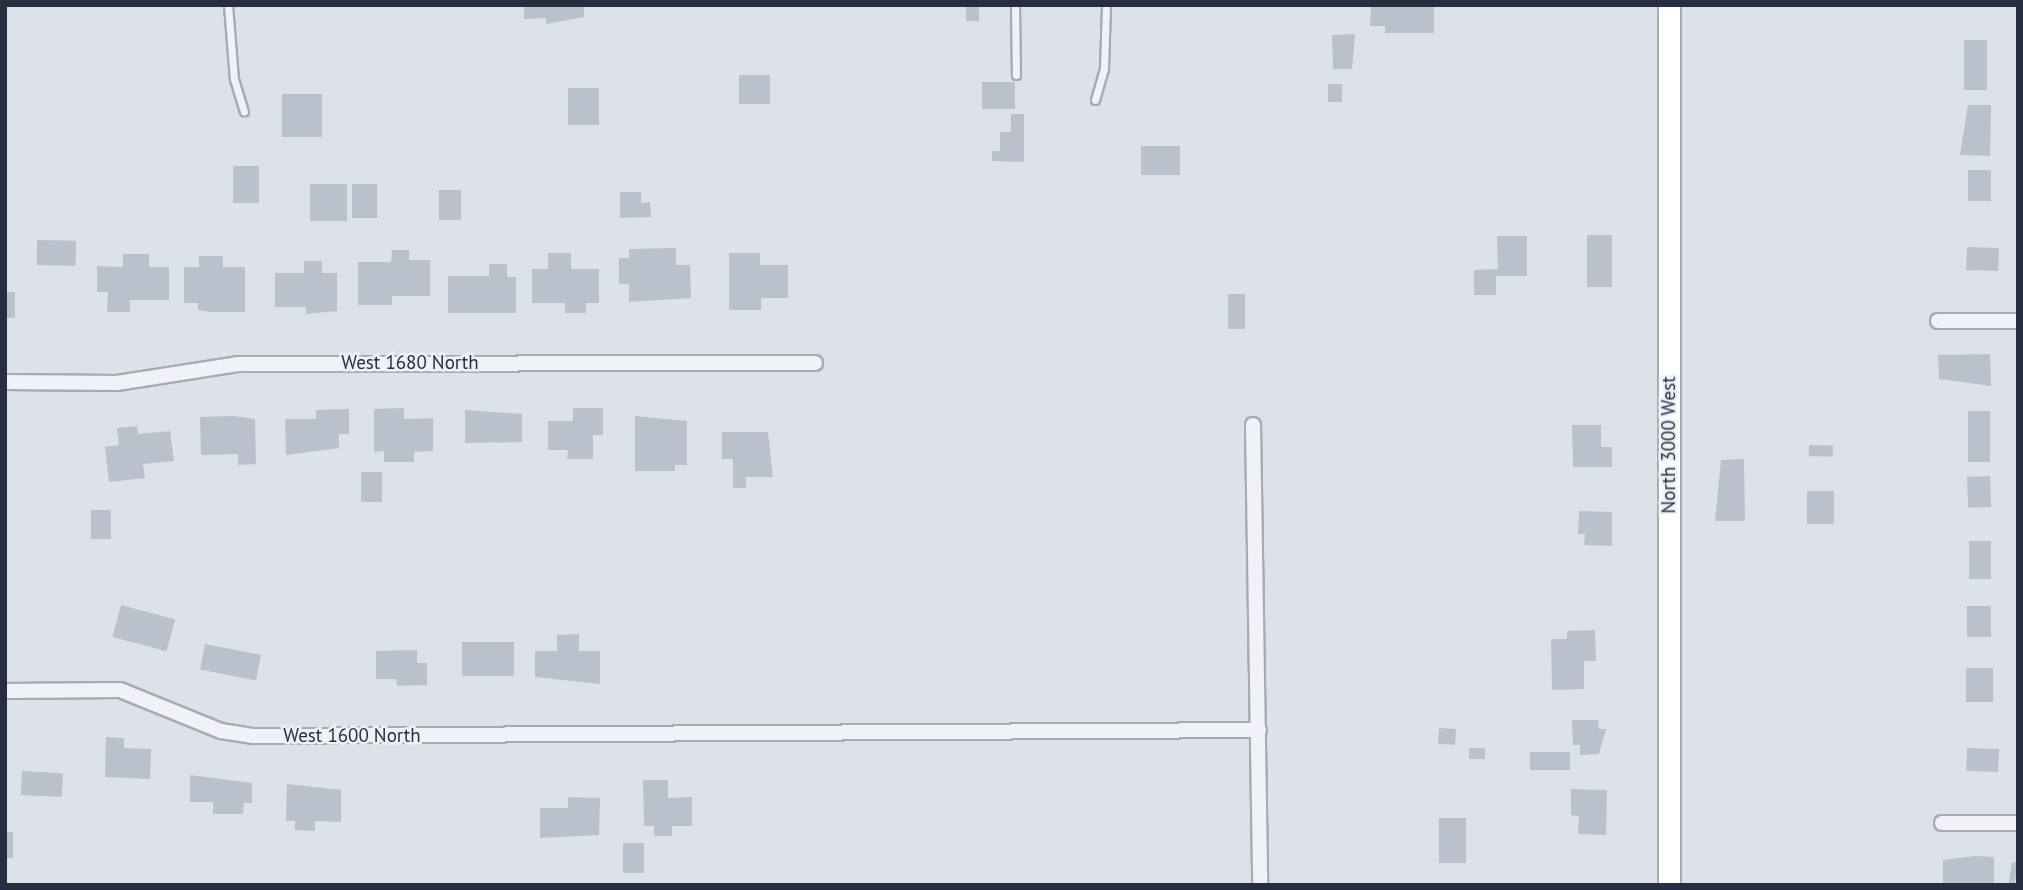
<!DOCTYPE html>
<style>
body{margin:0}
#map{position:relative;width:2023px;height:890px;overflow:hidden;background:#dde2e9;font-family:"PT Sans",sans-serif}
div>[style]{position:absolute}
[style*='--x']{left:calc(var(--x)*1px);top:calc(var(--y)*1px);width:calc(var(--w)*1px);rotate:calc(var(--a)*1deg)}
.building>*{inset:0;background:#bac0cc;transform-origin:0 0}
.roads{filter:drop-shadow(2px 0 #a6acb7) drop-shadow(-2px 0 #a6acb7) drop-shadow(0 2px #a6acb7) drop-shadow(0 -2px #a6acb7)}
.lane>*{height:7px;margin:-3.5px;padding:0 3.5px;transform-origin:3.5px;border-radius:3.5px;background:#f0f2f7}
.street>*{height:14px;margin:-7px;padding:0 7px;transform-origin:7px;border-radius:7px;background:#f0f2f7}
.secondary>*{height:21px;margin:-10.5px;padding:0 10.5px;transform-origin:10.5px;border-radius:10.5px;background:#fff}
span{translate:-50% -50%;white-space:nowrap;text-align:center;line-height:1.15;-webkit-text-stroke:5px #edf1f6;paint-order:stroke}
.street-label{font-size:19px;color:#252f41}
.frame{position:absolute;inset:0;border:7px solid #252f41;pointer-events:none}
</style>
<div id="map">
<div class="building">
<div style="clip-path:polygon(524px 5px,584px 5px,584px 17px,546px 24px,546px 18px,524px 19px)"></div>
<div style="left:966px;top:5px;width:13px;height:16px"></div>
<div style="clip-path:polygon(1371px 5px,1434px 5px,1434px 33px,1385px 33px,1385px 26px,1370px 26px)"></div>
<div style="clip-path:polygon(1355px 34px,1352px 69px,1333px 69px,1332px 35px)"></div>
<div style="left:1964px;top:40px;width:23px;height:50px"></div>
<div style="left:739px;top:75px;width:31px;height:29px"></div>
<div style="left:1015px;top:82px;width:27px;height:33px;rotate:90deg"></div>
<div style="left:1328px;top:84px;width:14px;height:18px"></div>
<div style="left:568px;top:88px;width:31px;height:37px"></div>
<div style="left:282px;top:94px;width:40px;height:43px"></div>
<div style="clip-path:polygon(1968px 105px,1991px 105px,1990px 156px,1960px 155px)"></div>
<div style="clip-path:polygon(1011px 114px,1024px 114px,1024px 162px,992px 161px,992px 151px,1000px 151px,1000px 132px,1011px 132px)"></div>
<div style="left:1141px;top:146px;width:39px;height:29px"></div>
<div style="left:259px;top:166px;width:37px;height:26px;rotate:90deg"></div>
<div style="left:1968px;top:170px;width:23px;height:31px"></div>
<div style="left:310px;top:184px;width:37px;height:37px"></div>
<div style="left:352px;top:184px;width:25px;height:34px"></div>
<div style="left:439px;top:190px;width:22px;height:30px"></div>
<div style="clip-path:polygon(620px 192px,641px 192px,641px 203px,650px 202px,651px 217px,620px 218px)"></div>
<div style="left:1587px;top:235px;width:25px;height:52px"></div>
<div style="clip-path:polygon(1497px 236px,1527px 236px,1527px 276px,1496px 276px,1496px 295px,1474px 295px,1474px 270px,1498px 269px)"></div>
<div style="left:37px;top:240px;width:39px;height:25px;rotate:1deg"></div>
<div style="left:1967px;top:247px;width:32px;height:23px;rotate:2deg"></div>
<div style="clip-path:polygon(676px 248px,676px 265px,690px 265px,691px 298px,629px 302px,629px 284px,619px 284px,619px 258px,629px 258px,629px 249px)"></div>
<div style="clip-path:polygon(392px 250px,409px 250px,409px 260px,430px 260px,430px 296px,392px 296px,392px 305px,358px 305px,358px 262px,391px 262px)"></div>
<div style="clip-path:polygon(548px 253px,571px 253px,571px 269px,599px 269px,599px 303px,586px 303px,586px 313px,565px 313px,565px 303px,532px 303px,532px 269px,548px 269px)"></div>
<div style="clip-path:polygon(729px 253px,760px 253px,760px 265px,788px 265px,788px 298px,761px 298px,761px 310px,729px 310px)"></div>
<div style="clip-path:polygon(123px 254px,149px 254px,149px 267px,169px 267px,169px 300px,130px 300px,130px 312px,107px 312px,108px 292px,97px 292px,97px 266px,123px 267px)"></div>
<div style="clip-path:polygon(199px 256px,223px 256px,223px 267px,245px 267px,245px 312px,211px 312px,198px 310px,198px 303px,184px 303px,184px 267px,199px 267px)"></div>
<div style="clip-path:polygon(304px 261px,322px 261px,322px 273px,337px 273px,337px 311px,306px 314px,306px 307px,275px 307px,275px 273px,304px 273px)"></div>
<div style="clip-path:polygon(489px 264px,507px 264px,507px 277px,516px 277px,516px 313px,448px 313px,448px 276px,489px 276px)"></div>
<div style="left:5px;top:292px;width:10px;height:26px"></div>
<div style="left:1228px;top:294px;width:17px;height:35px"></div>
<div style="clip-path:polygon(1990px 354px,1991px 386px,1939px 379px,1938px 355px)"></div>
<div style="clip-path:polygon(404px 408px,404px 419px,433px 418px,433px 451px,414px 452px,414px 462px,384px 462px,384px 451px,374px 452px,374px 409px)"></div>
<div style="clip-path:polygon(573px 408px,603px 408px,603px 435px,593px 435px,593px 459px,567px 459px,568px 450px,548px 450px,548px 421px,573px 421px)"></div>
<div style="clip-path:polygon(349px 409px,349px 434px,339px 434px,339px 448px,286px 455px,285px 419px,316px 419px,316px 410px)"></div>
<div style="clip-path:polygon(465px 410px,522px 414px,522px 442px,465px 443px)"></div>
<div style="left:1968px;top:411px;width:22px;height:51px"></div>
<div style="clip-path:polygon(233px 416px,255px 419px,256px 464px,238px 465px,238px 454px,201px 455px,200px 417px)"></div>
<div style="clip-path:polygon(635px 416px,687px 421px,687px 465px,675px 465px,675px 471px,635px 471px)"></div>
<div style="clip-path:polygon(1572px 425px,1601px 425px,1601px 447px,1612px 447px,1612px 467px,1573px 467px)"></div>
<div style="clip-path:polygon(137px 426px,138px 434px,170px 431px,174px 461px,143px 464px,145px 478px,109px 482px,105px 447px,119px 445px,117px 428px)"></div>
<div style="clip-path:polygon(722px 432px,768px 432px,773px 477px,746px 477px,746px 488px,733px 488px,733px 459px,722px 459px)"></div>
<div style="left:1809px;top:445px;width:24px;height:11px;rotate:2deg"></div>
<div style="clip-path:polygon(1744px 459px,1745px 521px,1715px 521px,1721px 460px)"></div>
<div style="left:361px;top:472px;width:21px;height:30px"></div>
<div style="left:1990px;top:476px;width:31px;height:23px;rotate:88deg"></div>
<div style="left:1807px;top:491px;width:27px;height:33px"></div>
<div style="left:91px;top:510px;width:20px;height:29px"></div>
<div style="clip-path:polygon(1579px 511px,1612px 512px,1612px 546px,1584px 545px,1585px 534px,1578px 534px)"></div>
<div style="left:1969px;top:541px;width:22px;height:38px"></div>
<div style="left:121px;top:605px;width:56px;height:33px;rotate:15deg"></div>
<div style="left:1967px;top:606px;width:24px;height:31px"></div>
<div style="clip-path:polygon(1595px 630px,1596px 661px,1584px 661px,1584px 689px,1552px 690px,1551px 639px,1567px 639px,1567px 631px)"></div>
<div style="clip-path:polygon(579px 634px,579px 651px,600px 651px,600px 684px,535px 677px,535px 651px,557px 651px,557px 635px)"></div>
<div style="left:514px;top:642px;width:34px;height:52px;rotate:90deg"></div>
<div style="left:205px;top:644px;width:57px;height:26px;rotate:11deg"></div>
<div style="clip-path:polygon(417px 650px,417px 663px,427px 663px,427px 685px,397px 686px,396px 679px,376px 679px,376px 651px)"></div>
<div style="left:1966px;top:668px;width:27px;height:34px"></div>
<div style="clip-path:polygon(1572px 720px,1598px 720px,1599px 729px,1606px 729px,1599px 754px,1580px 755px,1580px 745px,1573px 745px)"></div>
<div style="left:1439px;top:728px;width:17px;height:16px;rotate:3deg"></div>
<div style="clip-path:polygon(106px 737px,124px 738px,124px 748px,151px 749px,150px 779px,105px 777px)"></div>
<div style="left:1469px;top:748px;width:16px;height:11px"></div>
<div style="left:1967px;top:748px;width:32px;height:23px;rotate:2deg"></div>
<div style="left:1530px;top:752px;width:40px;height:18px"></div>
<div style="left:22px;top:771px;width:41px;height:24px;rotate:3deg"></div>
<div style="clip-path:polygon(190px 775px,252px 783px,252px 803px,244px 803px,243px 814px,213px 814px,213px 802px,190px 802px)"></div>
<div style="clip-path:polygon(643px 780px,668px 780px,668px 798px,692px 797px,692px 826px,672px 826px,672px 836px,654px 836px,654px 826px,644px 826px)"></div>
<div style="clip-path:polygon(287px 784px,341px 790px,341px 822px,315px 821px,315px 831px,295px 830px,295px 821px,286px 821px)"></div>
<div style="clip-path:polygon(1571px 789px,1607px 790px,1606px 835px,1578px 834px,1579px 816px,1571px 815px)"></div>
<div style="clip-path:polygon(568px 797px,600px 798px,599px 835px,540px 838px,540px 808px,568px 808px)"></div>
<div style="left:1439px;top:818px;width:27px;height:45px"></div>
<div style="left:5px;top:832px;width:8px;height:26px"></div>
<div style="left:623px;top:843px;width:21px;height:30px"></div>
<div style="clip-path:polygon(1975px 856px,1994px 857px,1994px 884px,1943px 883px,1943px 860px)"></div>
<div style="left:2012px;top:862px;width:6px;height:23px;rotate:9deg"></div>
</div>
<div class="roads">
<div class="lane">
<div style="--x:228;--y:5;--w:74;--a:85.4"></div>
<div style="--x:234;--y:79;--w:34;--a:73"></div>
<div style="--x:1015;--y:5;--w:70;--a:89.2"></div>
<div style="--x:1095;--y:100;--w:32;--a:-74"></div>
<div style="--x:1104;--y:69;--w:64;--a:-88.2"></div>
</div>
<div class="street">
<div style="--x:1938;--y:321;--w:80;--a:0"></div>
<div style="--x:5;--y:382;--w:112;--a:0.5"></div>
<div style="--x:117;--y:383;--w:122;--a:-8.9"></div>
<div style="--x:238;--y:364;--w:577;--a:-0.1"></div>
<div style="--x:1253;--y:425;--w:460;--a:89.1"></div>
<div style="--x:5;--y:691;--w:115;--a:-0.5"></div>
<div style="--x:120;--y:690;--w:109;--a:22.1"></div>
<div style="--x:221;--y:731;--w:33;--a:9"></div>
<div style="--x:254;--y:736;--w:1005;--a:-0.34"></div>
<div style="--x:1942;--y:823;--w:76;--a:0"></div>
</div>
<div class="secondary">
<div style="--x:1669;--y:5;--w:880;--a:90"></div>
</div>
</div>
<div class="street-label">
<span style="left:410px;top:363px">West 1680 North</span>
<span style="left:1669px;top:445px;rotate:-90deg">North 3000 West</span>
<span style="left:352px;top:736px">West 1600 North</span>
</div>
<div class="frame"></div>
</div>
